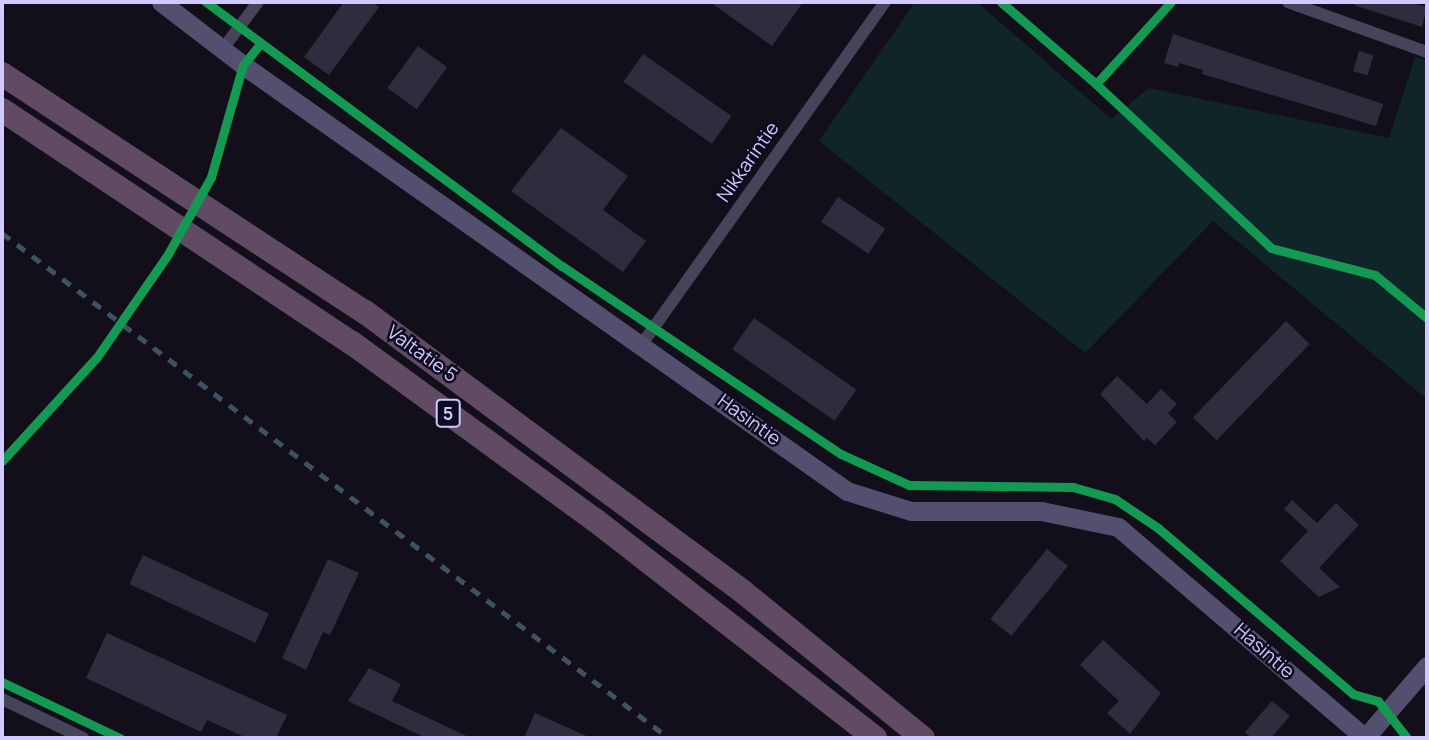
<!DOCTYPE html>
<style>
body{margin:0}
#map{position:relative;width:1429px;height:740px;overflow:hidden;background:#120f1a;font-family:Manrope,sans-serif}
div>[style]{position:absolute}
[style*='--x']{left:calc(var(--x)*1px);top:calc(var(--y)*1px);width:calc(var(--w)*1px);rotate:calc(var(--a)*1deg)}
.green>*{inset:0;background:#0f2527}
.building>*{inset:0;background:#302c3e;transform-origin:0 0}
.street>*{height:12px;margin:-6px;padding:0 6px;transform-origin:6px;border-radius:6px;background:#45445b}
.secondary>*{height:19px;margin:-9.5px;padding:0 9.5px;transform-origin:9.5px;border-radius:9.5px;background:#53506f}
.highway>*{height:24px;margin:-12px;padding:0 12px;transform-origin:12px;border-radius:12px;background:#614a63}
.rail>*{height:4.5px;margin-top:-2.25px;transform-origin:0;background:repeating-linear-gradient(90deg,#3f5264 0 10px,transparent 0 19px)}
.cycleway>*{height:9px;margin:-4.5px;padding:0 4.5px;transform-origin:4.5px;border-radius:4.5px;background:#139951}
span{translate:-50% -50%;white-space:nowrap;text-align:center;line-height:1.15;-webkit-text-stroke:5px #0f0b1f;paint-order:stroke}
.shield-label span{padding:2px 5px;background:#0f0b1f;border:2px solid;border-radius:5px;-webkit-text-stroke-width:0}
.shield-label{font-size:18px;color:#d1c9ff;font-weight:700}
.street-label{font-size:19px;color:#d1c9ff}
.frame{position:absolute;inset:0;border:4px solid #d1c9ff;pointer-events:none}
</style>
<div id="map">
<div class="green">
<div style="clip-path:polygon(915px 2px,977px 2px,1111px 119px,1149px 88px,1389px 138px,1415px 57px,1427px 60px,1427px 399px,1213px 221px,1085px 353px,819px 141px)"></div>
</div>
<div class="building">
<div style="clip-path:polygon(344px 2px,371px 2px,379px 7px,329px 75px,304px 57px)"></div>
<div style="clip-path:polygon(710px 2px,803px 2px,772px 46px)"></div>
<div style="clip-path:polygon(1355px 2px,1406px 2px,1427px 7px,1422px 27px,1354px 5px)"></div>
<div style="clip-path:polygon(1173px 34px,1383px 104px,1376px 126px,1202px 74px,1203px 70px,1179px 63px,1178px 67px,1164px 63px)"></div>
<div style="left:418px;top:46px;width:36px;height:52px;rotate:36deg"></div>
<div style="left:1359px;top:51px;width:15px;height:21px;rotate:16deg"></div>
<div style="left:643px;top:54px;width:108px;height:34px;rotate:35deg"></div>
<div style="clip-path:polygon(561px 128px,628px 176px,603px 210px,646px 241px,623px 272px,511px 191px)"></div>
<div style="left:838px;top:197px;width:57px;height:30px;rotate:34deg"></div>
<div style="left:754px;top:318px;width:125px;height:38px;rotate:35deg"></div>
<div style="left:1286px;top:321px;width:33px;height:134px;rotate:44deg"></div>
<div style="clip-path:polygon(1117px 376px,1147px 404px,1161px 389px,1177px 404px,1168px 413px,1177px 422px,1155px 445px,1147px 438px,1144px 441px,1100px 394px)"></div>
<div style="clip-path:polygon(1292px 500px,1317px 523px,1336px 503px,1359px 525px,1319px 568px,1340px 587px,1319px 597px,1280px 561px,1308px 531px,1284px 509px)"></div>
<div style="left:1047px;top:549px;width:27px;height:90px;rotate:39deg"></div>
<div style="left:143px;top:555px;width:139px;height:32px;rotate:25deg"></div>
<div style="clip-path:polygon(328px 559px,359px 573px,330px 635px,323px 632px,306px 670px,282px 658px)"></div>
<div style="clip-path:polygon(107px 633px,287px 715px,276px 738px,247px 738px,207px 720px,201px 732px,86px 678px)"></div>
<div style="clip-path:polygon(1103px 640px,1161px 693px,1130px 734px,1107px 713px,1119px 701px,1080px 665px)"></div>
<div style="clip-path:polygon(369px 668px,401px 684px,392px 701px,471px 738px,426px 738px,348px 701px)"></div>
<div style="clip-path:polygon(1272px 701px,1290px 716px,1271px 738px,1252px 738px,1245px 732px)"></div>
<div style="clip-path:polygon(535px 713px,591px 738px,524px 738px)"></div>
</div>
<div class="street">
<div style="--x:1288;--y:2;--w:148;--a:19.8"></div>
<div style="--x:222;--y:50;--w:60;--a:-53.1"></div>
<div style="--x:642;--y:344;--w:420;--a:-54.6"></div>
<div style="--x:2;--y:699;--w:90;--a:25.7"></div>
</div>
<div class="secondary">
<div style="--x:161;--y:2;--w:103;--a:37.5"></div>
<div style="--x:243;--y:65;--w:739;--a:35.2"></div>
<div style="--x:847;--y:491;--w:67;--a:17.4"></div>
<div style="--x:911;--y:511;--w:130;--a:0"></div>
<div style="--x:1041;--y:511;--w:79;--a:11.7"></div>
<div style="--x:1118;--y:527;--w:325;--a:40.5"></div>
<div style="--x:1365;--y:738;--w:95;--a:-49.3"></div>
</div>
<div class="highway">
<div style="--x:2;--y:74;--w:434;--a:33.3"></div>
<div style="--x:365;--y:312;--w:469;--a:36.5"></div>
<div style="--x:742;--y:591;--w:233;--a:39.1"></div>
<div style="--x:2;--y:110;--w:420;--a:33.7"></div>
<div style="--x:352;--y:343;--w:301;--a:36.1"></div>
<div style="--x:595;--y:520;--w:355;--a:37.9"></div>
</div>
<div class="rail">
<div style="--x:2;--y:233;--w:837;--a:37.13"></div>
</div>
<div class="cycleway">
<div style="--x:206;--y:2;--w:443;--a:36.6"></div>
<div style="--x:562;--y:266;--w:336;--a:34"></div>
<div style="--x:841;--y:454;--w:75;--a:24.5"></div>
<div style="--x:909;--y:485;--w:164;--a:0.7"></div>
<div style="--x:1073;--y:487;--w:44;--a:15.9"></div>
<div style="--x:1115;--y:499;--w:52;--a:34"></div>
<div style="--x:1158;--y:528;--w:256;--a:40.4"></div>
<div style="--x:1353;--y:694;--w:26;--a:16"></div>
<div style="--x:1378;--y:701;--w:47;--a:51.9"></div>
<div style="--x:1001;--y:2;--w:125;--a:40.8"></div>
<div style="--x:1096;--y:84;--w:240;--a:43.1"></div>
<div style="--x:1271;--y:248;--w:107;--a:14.6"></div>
<div style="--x:1375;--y:275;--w:67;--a:39.6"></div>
<div style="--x:1096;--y:84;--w:111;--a:-47.6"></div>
<div style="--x:2;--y:461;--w:141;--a:-47.6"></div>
<div style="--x:97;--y:357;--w:125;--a:-55.4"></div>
<div style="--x:168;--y:254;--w:88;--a:-60.8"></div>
<div style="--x:211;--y:177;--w:116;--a:-74.1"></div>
<div style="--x:243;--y:65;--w:27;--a:-51"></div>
<div style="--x:2;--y:682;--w:131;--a:25.4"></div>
</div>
<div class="shield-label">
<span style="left:448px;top:413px">5</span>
</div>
<div class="street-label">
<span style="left:748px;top:162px;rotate:-55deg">Nikkarintie</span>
<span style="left:422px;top:354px;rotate:36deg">Valtatie 5</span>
<span style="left:749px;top:420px;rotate:36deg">Hasintie</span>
<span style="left:1264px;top:651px;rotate:41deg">Hasintie</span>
</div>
<div class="frame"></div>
</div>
